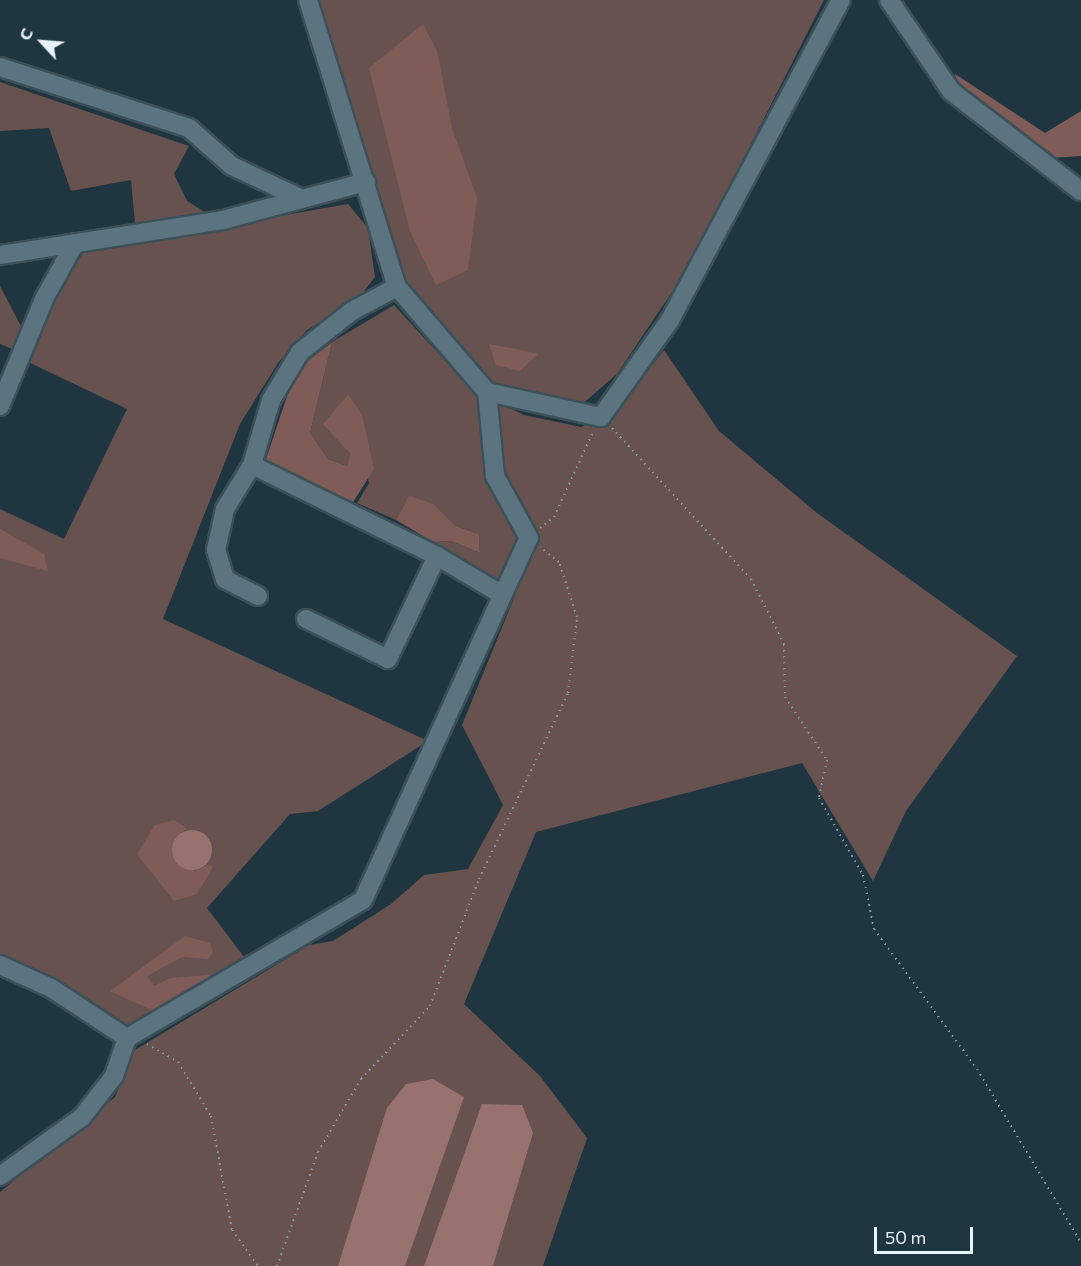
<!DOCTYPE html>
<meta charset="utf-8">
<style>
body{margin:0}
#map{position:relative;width:1081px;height:1266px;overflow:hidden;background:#1f3540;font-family:Commissioner,sans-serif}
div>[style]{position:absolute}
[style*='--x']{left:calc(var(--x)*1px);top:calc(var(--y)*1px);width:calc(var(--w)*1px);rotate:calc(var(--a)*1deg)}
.green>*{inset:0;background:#68524f}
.forest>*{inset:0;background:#7f5c58}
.water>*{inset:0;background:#97726e}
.round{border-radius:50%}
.path>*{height:2px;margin-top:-1px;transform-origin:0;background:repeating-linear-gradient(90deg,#8899a2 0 1.5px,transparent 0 6px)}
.roads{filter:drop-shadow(2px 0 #3c5059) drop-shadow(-2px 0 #3c5059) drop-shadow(0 2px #3c5059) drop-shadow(0 -2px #3c5059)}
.minor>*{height:18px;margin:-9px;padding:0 9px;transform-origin:9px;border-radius:9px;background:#5b747f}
span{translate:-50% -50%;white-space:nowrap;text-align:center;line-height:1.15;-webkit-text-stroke:5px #1f3540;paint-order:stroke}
.north{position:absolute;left:12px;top:12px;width:60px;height:60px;-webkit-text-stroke:4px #1f3540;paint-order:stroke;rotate:296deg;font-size:16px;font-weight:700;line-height:24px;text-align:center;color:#e6f3fa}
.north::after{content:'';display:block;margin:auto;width:21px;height:27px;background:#e6f3fa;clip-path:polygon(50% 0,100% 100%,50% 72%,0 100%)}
.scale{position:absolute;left:874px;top:1227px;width:99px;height:27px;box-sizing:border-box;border:3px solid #e6f3fa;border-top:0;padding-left:8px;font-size:18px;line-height:21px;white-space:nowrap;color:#e6f3fa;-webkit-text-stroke:4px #1f3540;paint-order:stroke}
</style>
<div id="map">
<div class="green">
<div style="clip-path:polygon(315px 0,824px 0,688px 268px,617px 374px,579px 407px,489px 386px,403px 285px)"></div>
<div style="clip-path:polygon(0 82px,189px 146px,174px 174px,187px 201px,208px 214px,135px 223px,131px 180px,71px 191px,49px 128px,0 131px)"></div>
<div style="clip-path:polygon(348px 204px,368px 228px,375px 277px,360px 296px,307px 330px,278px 363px,240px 424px,163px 619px,428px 741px,318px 811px,290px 814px,207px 908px,247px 961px,127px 1027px,55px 979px,0 955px,0 509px,64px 539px,127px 409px,28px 362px,66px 273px,86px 250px)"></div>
<div style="clip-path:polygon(0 286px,23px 330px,17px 351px,0 344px)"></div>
<div style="clip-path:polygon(394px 305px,471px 389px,524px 415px,581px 427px,617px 410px,664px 350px,719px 431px,817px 513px,1017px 656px,906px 811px,873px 881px,802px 763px,536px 832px,464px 1004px,540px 1076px,587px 1138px,543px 1266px,0 1266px,0 1192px,115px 1097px,135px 1050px,309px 945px,333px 941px,391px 904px,424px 875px,468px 869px,503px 805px,462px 725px,516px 593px,433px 542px,451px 541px,480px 553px,479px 534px,456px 526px,434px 504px,409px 497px,396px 520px,357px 503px,369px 483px,348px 394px,324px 424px,350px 454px,347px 466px,328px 459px,310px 433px,332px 342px)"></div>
</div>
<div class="forest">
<div style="clip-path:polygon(423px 24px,437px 51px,452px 128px,477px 198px,468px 270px,436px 285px,410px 231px,369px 68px)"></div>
<div style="clip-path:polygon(955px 74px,1045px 133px,1081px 111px,1081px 156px,1050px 158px,960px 90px)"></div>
<div style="clip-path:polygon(332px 342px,310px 433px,328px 459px,347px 466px,350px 454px,323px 424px,348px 394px,362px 415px,374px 469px,350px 507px,265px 462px,289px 390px,304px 364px)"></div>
<div style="clip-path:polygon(489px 344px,516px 349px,538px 354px,520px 371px,496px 365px)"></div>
<div style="clip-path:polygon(409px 496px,434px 504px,456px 526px,479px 534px,480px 553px,451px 541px,433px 542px,396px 520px)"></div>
<div style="clip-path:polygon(0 529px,44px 554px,48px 571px,0 558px)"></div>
<div style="clip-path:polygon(174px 820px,187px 828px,178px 836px,194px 872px,209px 864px,213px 867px,197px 894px,174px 901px,137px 854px,155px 825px)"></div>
<div style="clip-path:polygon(185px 936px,210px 943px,213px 952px,208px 959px,182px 957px,147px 976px,154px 986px,170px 978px,220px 974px,156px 1012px,110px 991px)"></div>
</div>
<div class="water">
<div class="round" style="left:172px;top:830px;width:40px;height:40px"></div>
<div style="clip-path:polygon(433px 1079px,464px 1097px,405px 1266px,338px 1266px,387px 1108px,406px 1084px)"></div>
<div style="clip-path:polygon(482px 1104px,522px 1105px,533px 1133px,493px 1266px,424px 1266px)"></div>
</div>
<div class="path">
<div style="--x:612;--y:428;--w:205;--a:47.4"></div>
<div style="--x:751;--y:579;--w:73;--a:63.1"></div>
<div style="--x:784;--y:644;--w:53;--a:88.9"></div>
<div style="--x:785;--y:697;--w:76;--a:56.3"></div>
<div style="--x:827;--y:760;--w:39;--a:102"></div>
<div style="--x:819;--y:798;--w:89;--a:60.3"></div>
<div style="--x:863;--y:875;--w:55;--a:78.5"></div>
<div style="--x:874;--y:929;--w:174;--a:53.7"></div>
<div style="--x:977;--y:1069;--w:203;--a:59.1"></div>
<div style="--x:540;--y:528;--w:18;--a:-38"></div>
<div style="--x:554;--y:517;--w:94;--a:-65.4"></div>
<div style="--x:147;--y:1044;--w:36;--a:30"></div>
<div style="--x:178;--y:1062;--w:63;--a:58.6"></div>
<div style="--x:211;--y:1116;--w:116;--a:79.6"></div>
<div style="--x:232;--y:1230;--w:44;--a:54.2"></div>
<div style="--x:277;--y:1266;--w:121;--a:-70.2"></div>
<div style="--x:318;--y:1152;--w:85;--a:-59.5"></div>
<div style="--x:361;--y:1079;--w:100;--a:-46.6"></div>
<div style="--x:430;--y:1006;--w:136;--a:-68.9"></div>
<div style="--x:479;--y:879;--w:206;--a:-64.4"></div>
<div style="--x:568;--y:693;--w:77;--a:-83.2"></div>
<div style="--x:577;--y:617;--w:58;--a:-108.1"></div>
<div style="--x:559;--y:562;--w:24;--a:-142"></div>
</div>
<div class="roads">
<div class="minor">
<div style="--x:308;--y:0;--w:300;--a:72.8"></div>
<div style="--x:397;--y:287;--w:138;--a:49.4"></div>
<div style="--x:487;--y:392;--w:117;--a:12.4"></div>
<div style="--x:601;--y:417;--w:119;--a:-54.6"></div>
<div style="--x:670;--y:320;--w:363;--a:-61.9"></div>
<div style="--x:889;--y:0;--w:110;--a:55.7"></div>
<div style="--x:951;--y:91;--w:164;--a:37.6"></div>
<div style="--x:0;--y:67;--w:199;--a:17.9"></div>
<div style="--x:189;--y:128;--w:57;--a:41.5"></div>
<div style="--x:232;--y:166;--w:77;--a:25.2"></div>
<div style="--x:0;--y:255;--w:226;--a:-8.9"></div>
<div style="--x:223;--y:220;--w:148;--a:-14.9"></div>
<div style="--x:0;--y:406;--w:116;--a:-67.6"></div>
<div style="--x:44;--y:299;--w:64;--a:-61"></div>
<div style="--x:252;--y:465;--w:206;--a:26.2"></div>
<div style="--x:437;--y:556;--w:72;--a:30.8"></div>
<div style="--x:258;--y:596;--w:37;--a:-153"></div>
<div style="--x:225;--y:579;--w:30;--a:-107"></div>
<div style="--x:216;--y:550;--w:42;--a:-77.6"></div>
<div style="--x:225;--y:509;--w:52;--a:-58.5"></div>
<div style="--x:252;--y:465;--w:68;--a:-73.7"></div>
<div style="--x:271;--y:400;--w:56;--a:-58.9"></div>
<div style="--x:300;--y:352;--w:66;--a:-38.3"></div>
<div style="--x:352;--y:311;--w:51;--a:-28.1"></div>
<div style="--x:306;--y:619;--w:91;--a:26"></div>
<div style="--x:388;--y:659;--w:114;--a:-64.6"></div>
<div style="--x:0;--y:965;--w:56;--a:24.3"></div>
<div style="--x:51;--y:988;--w:91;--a:33.3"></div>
<div style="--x:127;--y:1038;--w:273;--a:-30.3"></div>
<div style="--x:363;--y:900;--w:398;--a:-65.4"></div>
<div style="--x:529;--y:538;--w:71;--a:-118.7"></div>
<div style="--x:495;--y:476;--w:84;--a:-95.4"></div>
<div style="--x:0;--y:1176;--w:101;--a:-35.7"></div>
<div style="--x:82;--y:1117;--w:52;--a:-52"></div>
<div style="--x:114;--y:1076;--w:40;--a:-71.1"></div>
</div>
</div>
<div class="north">С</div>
<div class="scale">50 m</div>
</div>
